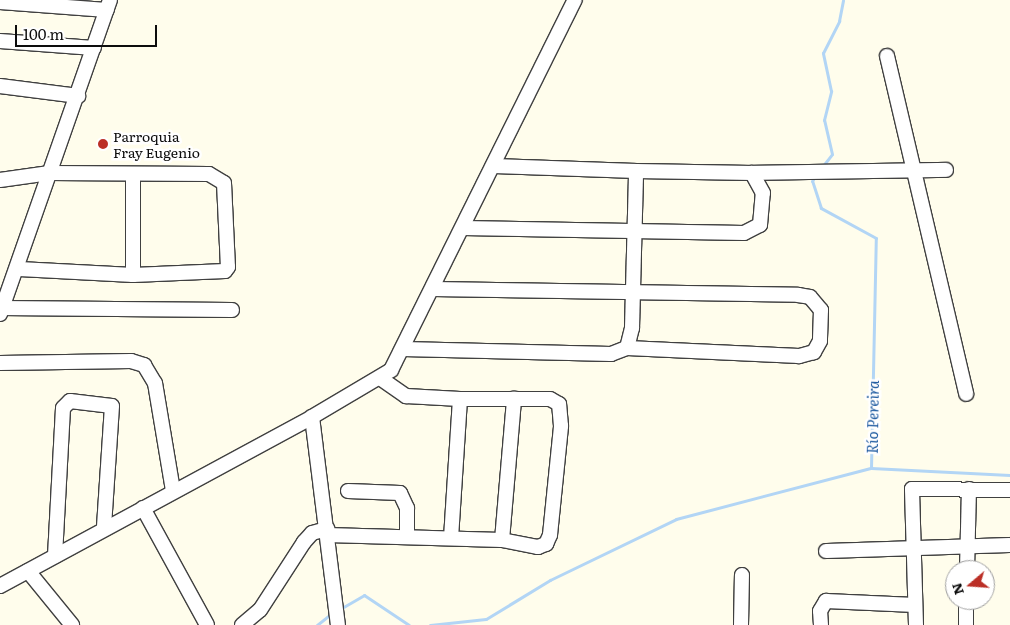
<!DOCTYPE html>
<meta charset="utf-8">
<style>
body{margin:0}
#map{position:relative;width:1010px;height:625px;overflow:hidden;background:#fffdec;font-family:Literata,serif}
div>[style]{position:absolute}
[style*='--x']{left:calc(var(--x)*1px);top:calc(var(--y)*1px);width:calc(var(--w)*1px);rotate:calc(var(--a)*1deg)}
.stream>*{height:3px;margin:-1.5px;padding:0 1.5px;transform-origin:1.5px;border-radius:1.5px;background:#b2d5f5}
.roads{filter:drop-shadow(1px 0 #404040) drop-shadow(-1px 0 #404040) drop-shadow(0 1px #404040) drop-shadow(0 -1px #404040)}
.minor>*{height:14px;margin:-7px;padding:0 7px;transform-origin:7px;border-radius:7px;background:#fff}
.dots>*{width:14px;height:14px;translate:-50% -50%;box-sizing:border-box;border:2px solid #fff;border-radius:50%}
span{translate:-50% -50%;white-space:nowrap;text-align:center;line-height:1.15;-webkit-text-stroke:5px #fff;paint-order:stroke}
.poi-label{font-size:14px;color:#0d0d0d}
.left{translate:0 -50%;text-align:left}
.water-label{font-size:15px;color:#17559d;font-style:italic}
.north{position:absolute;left:945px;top:560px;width:50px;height:50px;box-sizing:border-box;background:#fff;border:1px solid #9e9e9e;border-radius:50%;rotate:252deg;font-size:14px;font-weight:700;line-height:20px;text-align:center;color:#0d0d0d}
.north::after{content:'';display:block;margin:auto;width:18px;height:22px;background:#bb2f26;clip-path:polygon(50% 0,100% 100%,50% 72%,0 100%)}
.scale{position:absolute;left:15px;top:25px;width:142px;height:22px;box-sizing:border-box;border:2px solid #0d0d0d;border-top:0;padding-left:6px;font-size:15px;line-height:18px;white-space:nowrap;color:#0d0d0d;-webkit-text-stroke:4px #fff;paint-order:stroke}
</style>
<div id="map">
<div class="stream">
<div style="--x:822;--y:167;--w:16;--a:-52"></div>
<div style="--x:832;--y:154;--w:35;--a:-103"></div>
<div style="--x:824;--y:120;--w:30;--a:-76"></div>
<div style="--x:831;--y:91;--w:39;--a:-102"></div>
<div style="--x:823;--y:53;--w:36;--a:-63"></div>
<div style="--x:839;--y:21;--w:21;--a:-79"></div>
<div style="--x:871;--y:468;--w:139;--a:2.9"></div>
<div style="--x:340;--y:609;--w:28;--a:-30"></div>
<div style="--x:364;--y:595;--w:54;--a:33.7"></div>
<div style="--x:317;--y:625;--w:19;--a:-39"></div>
<div style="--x:430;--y:625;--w:56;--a:-6.1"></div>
<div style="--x:486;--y:619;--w:75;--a:-31.4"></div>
<div style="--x:550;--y:580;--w:140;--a:-25.8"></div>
<div style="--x:676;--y:519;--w:202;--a:-14.7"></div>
<div style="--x:871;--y:468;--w:230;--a:-88.8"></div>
<div style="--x:876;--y:238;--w:63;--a:-151.4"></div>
<div style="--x:821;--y:208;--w:28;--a:-108"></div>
<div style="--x:812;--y:181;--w:6;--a:-59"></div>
</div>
<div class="roads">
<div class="minor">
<div style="--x:0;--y:2;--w:107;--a:4.3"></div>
<div style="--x:0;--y:41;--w:94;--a:4.3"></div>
<div style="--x:887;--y:56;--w:347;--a:76.8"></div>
<div style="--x:0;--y:86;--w:79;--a:7.3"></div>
<div style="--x:752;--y:173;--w:194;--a:-0.9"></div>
<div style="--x:133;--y:174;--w:101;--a:90"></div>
<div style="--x:0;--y:180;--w:50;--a:-8"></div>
<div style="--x:50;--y:173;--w:159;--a:0.4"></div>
<div style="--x:209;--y:174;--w:17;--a:31"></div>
<div style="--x:224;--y:183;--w:84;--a:87.3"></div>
<div style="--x:228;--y:267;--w:5;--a:127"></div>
<div style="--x:225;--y:271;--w:92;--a:177.5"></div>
<div style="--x:133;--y:275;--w:114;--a:-177"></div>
<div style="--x:463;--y:228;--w:281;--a:1"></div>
<div style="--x:744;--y:233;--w:18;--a:-27"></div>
<div style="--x:760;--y:225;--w:32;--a:-85"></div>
<div style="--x:763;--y:193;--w:23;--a:-119"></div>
<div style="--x:752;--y:173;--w:116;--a:-179"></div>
<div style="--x:433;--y:289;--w:365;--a:0.9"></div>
<div style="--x:798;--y:295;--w:12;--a:9"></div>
<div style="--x:810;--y:297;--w:17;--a:50"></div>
<div style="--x:821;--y:310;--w:31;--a:92"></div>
<div style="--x:820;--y:341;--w:13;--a:119"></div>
<div style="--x:814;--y:352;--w:16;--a:165"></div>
<div style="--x:799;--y:356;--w:172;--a:-177.3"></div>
<div style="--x:0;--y:308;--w:232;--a:0.5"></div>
<div style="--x:0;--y:314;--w:333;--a:-70.7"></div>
<div style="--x:403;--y:349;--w:208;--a:1.4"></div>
<div style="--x:611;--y:354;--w:17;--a:-21"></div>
<div style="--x:627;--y:348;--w:21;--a:-76"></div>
<div style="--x:632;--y:328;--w:157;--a:-88.5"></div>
<div style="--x:636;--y:171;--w:142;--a:-178"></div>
<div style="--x:0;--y:363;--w:131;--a:-0.9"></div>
<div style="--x:131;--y:361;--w:14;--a:17"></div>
<div style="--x:144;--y:365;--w:21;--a:59"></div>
<div style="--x:155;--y:383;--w:109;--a:80.5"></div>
<div style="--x:380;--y:378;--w:32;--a:35"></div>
<div style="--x:406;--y:396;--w:54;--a:3.2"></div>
<div style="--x:460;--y:399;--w:139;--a:93.7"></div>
<div style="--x:312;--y:417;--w:210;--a:82.9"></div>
<div style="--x:348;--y:491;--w:52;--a:2.2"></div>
<div style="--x:400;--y:493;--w:17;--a:65"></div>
<div style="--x:407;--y:508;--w:29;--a:90"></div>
<div style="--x:143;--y:508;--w:133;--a:61.3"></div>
<div style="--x:327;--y:535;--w:175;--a:1.6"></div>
<div style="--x:502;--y:540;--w:37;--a:11"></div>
<div style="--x:538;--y:547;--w:9;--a:-21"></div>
<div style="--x:546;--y:544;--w:10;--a:-66"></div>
<div style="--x:550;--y:535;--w:110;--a:-84.2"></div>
<div style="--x:561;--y:426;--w:22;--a:-95"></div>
<div style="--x:559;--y:404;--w:10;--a:-151"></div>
<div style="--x:550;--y:399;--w:90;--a:180"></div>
<div style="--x:502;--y:540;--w:142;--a:-85.1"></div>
<div style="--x:826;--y:551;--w:184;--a:-1.9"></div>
<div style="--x:55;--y:556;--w:148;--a:-86.9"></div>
<div style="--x:63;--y:408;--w:10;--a:-45"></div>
<div style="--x:70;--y:401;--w:42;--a:6.8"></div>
<div style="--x:112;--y:406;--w:122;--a:93.8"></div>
<div style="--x:967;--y:570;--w:81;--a:-88.6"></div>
<div style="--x:28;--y:571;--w:70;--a:50.8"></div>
<div style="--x:0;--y:586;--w:355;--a:-28.4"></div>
<div style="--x:312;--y:417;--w:92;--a:-30.7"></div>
<div style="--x:391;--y:370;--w:413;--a:-63.6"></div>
<div style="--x:242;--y:625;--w:23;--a:-40"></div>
<div style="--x:260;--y:610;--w:81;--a:-57.1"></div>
<div style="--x:304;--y:542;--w:12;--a:-48"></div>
<div style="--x:312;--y:533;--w:16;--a:-15"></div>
<div style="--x:741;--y:625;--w:50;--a:-88.9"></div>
<div style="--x:821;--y:625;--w:14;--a:-94"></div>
<div style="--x:820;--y:611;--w:12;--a:-59"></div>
<div style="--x:826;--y:601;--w:89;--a:2.6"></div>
<div style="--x:916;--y:625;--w:136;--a:-91.7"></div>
<div style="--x:912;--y:489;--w:98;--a:0.6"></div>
<div style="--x:966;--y:625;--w:25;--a:-90"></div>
</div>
</div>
<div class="dots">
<div style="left:103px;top:144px;background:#bb2f26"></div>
</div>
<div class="poi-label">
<span class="left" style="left:113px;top:144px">Parroquia<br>Fray Eugenio</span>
</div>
<div class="water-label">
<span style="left:872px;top:417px;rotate:-89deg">Río Pereira</span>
</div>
<div class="north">N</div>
<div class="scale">100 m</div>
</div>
